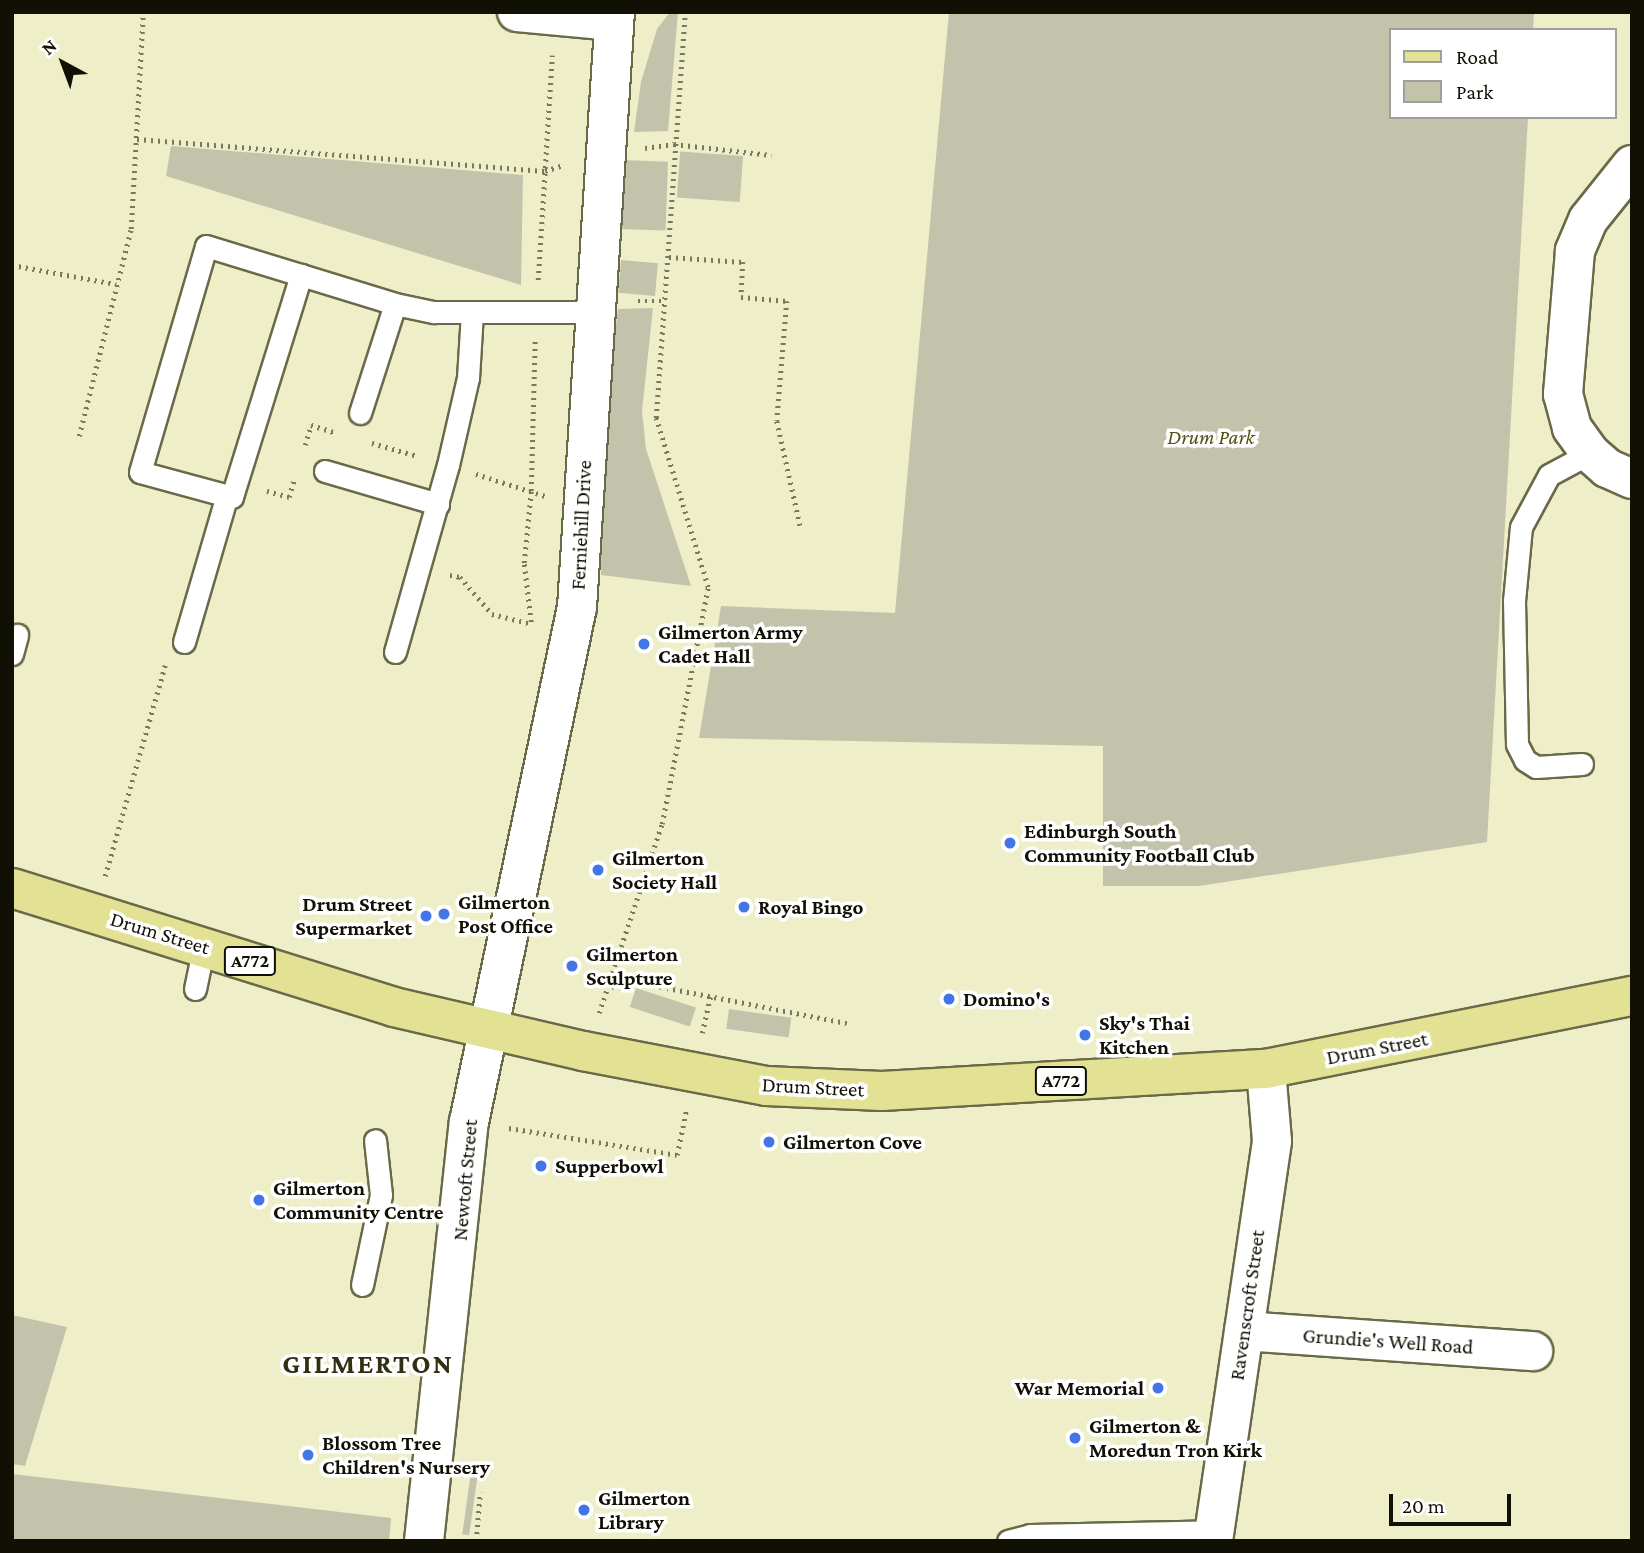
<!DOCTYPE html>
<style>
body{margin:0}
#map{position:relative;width:1644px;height:1553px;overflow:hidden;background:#eeeec8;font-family:"Crimson Pro",serif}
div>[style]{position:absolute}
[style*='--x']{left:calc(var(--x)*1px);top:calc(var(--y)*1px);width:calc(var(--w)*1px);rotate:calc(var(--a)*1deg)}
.green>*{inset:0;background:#c3c3ac;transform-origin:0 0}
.path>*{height:4.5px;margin-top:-2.25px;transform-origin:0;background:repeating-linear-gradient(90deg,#787860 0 2px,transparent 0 7px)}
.roads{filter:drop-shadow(2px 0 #6a6948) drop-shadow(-2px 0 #6a6948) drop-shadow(0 2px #6a6948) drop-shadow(0 -2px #6a6948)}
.lane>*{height:21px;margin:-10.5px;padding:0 10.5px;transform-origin:10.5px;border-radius:10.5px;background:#fff}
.street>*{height:38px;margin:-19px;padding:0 19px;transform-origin:19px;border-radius:19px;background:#fff}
.secondary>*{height:38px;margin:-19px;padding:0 19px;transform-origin:19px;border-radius:19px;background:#fff}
.primary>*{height:38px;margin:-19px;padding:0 19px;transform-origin:19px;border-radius:19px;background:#e3e193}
.dots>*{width:19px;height:19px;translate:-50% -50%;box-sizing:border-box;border:4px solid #fff;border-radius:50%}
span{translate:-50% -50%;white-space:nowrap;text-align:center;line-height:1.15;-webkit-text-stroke:7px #fff;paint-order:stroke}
.shield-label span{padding:2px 5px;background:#fff;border:2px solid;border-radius:5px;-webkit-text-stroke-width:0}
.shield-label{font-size:19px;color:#101004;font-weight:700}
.park-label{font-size:21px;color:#535117;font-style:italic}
.street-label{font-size:21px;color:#101004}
.poi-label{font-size:21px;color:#101004;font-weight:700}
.left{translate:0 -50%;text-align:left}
.right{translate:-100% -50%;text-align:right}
.district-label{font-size:28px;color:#302f0f;font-weight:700;letter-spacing:2px}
.frame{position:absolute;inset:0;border:14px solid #101004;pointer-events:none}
.legend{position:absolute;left:1389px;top:28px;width:228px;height:91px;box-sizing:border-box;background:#fff;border:2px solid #9f9f9b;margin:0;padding:9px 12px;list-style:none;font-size:21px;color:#101004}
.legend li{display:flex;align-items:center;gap:14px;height:35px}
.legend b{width:35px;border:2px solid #9f9f9b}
.north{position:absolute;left:28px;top:28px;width:70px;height:70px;-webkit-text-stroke:5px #fff;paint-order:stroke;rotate:319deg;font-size:19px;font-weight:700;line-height:28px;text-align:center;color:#101004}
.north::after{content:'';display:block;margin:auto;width:24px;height:32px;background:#101004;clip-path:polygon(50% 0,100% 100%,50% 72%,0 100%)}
.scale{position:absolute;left:1389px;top:1494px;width:122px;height:32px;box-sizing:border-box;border:4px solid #101004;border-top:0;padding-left:9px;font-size:21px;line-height:24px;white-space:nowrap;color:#101004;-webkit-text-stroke:5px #fff;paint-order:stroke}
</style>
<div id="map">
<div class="green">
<div style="clip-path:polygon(670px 12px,678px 12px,668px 131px,634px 132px,641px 82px,657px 29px)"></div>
<div style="clip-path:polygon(949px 12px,1534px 12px,1533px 30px,1390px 30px,1390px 117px,1528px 117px,1487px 842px,1199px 886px,1103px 886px,1103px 746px,699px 738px,721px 606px,895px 613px)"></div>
<div style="clip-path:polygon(171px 146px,523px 175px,521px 285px,166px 176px)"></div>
<div style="left:743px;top:156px;width:46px;height:63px;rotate:94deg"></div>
<div style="left:621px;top:160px;width:47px;height:69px;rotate:2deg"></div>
<div style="left:621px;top:260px;width:37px;height:33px;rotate:5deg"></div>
<div style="clip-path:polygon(653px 308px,642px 411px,646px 449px,691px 586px,601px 575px,602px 438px,618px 309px)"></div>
<div style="left:636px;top:988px;width:63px;height:20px;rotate:18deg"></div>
<div style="left:729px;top:1009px;width:63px;height:20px;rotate:8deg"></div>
<div style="clip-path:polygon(12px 1315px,67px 1327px,25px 1466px,12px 1464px)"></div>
<div style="left:471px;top:1472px;width:7px;height:63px;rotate:8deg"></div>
<div style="clip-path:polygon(12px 1474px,391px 1518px,389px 1541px,12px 1541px)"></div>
</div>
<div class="path">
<div style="--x:137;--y:139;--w:409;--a:4.5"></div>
<div style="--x:545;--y:171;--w:20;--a:-18"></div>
<div style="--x:645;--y:148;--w:29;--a:-8"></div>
<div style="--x:674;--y:144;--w:98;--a:6.5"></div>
<div style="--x:669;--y:257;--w:74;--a:3.9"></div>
<div style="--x:743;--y:262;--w:35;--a:93"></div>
<div style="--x:741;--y:297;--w:46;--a:5"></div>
<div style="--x:787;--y:301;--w:120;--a:94.8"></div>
<div style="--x:777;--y:421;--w:107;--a:77.5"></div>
<div style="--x:12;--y:265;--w:106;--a:10.4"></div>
<div style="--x:538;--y:280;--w:225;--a:-86.4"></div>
<div style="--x:638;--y:301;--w:27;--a:0"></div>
<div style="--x:79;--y:436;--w:213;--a:-75.9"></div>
<div style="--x:131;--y:229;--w:217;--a:-86.8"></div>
<div style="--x:372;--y:443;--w:48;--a:15.8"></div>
<div style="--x:305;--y:445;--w:21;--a:-73"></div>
<div style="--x:311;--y:425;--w:24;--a:17"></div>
<div style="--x:476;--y:474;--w:72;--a:17.7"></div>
<div style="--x:267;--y:491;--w:23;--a:15"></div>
<div style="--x:289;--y:497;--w:18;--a:-74"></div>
<div style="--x:450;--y:575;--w:10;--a:11"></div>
<div style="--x:460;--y:577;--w:49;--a:49.1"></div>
<div style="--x:492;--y:614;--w:41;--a:14"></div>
<div style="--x:531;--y:622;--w:59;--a:-96.8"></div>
<div style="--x:524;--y:563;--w:72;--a:-84.4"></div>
<div style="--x:531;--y:491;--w:150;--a:-88.5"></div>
<div style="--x:105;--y:876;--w:219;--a:-74.1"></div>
<div style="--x:611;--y:987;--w:22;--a:-16"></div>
<div style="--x:632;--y:981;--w:219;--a:11.1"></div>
<div style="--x:599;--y:1013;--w:199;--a:-71.6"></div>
<div style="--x:662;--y:824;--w:241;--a:-79"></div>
<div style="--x:708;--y:587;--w:177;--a:-107.1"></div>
<div style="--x:656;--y:418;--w:407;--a:-85.9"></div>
<div style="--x:702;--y:1033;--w:37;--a:-77"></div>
<div style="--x:509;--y:1128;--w:170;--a:9.1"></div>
<div style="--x:677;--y:1155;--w:45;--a:-78.4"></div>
<div style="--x:476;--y:1541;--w:49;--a:-85.3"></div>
</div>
<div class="roads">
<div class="lane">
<div style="--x:301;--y:275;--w:232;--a:107.3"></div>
<div style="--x:232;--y:497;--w:95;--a:-164.8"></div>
<div style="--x:140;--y:472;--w:235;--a:-73.7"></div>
<div style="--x:206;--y:246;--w:99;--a:17"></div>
<div style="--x:301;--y:275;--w:98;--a:17.1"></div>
<div style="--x:395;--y:304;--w:40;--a:12"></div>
<div style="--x:434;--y:312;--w:158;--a:0"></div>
<div style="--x:360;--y:413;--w:114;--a:-72.2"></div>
<div style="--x:325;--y:471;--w:118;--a:16.3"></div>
<div style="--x:184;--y:642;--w:153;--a:-73.7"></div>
<div style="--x:395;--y:652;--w:194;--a:-74.2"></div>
<div style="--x:448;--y:465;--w:89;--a:-77.1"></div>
<div style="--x:468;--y:378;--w:65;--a:-86.5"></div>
<div style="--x:12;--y:654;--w:20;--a:-75"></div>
<div style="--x:1582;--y:764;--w:46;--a:176.3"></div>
<div style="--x:1536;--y:767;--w:13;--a:-148"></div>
<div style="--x:1525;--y:760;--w:18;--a:-117"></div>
<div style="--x:1517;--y:744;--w:143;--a:-91.2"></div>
<div style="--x:1514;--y:601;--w:74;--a:-84.6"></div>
<div style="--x:1521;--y:527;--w:59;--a:-61.7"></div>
<div style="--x:1549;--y:475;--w:47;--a:-28.2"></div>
<div style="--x:195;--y:989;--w:44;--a:-78.2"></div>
<div style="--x:362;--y:1285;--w:92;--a:-78.1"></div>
<div style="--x:381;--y:1195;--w:55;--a:-96.2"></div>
<div style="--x:1008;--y:1541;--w:23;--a:-15"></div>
<div style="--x:1030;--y:1535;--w:185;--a:-1.2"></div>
</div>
<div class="street">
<div style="--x:517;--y:12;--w:97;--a:5.3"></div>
<div style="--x:1632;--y:165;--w:70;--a:128.7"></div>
<div style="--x:1588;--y:220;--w:34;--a:113"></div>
<div style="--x:1575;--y:251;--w:144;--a:94.8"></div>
<div style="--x:1563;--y:394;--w:35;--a:75"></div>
<div style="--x:1572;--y:428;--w:31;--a:54"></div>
<div style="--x:1590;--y:453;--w:23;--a:41"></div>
<div style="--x:1607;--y:468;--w:27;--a:24"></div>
<div style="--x:1244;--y:1331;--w:290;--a:4"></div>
<div style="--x:1213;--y:1541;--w:404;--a:-81.6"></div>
<div style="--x:1272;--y:1141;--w:72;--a:-94.8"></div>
</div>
<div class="secondary">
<div style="--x:424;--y:1541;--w:421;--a:-83.9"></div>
<div style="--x:469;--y:1122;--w:526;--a:-78.16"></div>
<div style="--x:577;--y:607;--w:596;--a:-86.35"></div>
</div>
<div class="primary">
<div style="--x:12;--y:888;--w:400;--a:17.3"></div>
<div style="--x:394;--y:1007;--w:194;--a:13.1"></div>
<div style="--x:583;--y:1051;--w:186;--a:10.8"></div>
<div style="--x:766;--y:1086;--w:116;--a:2.5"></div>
<div style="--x:882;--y:1091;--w:385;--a:-3.3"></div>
<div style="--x:1266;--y:1069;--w:373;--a:-11.3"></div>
</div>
</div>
<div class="dots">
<div style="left:644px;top:644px;background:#4276e6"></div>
<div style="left:1010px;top:843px;background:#4276e6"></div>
<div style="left:598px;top:870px;background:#4276e6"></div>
<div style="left:744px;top:907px;background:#4276e6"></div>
<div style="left:444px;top:914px;background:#4276e6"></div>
<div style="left:426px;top:916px;background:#4276e6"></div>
<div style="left:572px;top:966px;background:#4276e6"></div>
<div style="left:949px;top:999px;background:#4276e6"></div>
<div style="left:1085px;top:1035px;background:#4276e6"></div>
<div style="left:769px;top:1142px;background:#4276e6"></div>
<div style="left:541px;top:1166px;background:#4276e6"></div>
<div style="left:259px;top:1200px;background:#4276e6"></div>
<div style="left:1158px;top:1388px;background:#4276e6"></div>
<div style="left:1075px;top:1438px;background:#4276e6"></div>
<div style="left:308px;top:1455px;background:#4276e6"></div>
<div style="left:584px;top:1510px;background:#4276e6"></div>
</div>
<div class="shield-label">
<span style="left:250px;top:961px">A772</span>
<span style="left:1061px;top:1081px">A772</span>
</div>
<div class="park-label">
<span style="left:1211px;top:437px">Drum Park</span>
</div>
<div class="street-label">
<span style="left:581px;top:525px;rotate:-87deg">Ferniehill Drive</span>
<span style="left:160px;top:933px;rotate:17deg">Drum Street</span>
<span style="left:1377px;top:1048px;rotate:-11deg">Drum Street</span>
<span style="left:813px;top:1087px;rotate:3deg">Drum Street</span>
<span style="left:465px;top:1180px;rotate:-85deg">Newtoft Street</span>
<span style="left:1247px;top:1305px;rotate:-82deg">Ravenscroft Street</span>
<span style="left:1388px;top:1341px;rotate:4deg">Grundie's Well Road</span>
</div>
<div class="poi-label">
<span class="left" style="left:658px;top:644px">Gilmerton Army<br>Cadet Hall</span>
<span class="left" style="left:1024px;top:843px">Edinburgh South<br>Community Football Club</span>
<span class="left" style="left:612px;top:870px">Gilmerton<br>Society Hall</span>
<span class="left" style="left:458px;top:914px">Gilmerton<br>Post Office</span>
<span class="right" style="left:412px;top:916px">Drum Street<br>Supermarket</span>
<span class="left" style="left:758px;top:907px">Royal Bingo</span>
<span class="left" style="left:586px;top:966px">Gilmerton<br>Sculpture</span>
<span class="left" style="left:963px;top:999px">Domino's</span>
<span class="left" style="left:1099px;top:1035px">Sky's Thai<br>Kitchen</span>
<span class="left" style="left:783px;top:1142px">Gilmerton Cove</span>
<span class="left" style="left:555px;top:1166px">Supperbowl</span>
<span class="left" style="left:273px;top:1200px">Gilmerton<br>Community Centre</span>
<span class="right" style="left:1144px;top:1388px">War Memorial</span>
<span class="left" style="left:1089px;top:1438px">Gilmerton &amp;<br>Moredun Tron Kirk</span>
<span class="left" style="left:322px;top:1455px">Blossom Tree<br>Children's Nursery</span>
<span class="left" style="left:598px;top:1510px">Gilmerton<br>Library</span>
</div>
<div class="district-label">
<span style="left:368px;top:1364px">GILMERTON</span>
</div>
<div class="frame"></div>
<ul class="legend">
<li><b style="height:9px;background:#e3e193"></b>Road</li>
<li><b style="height:19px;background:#c3c3ac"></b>Park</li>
</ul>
<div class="north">N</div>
<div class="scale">20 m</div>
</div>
